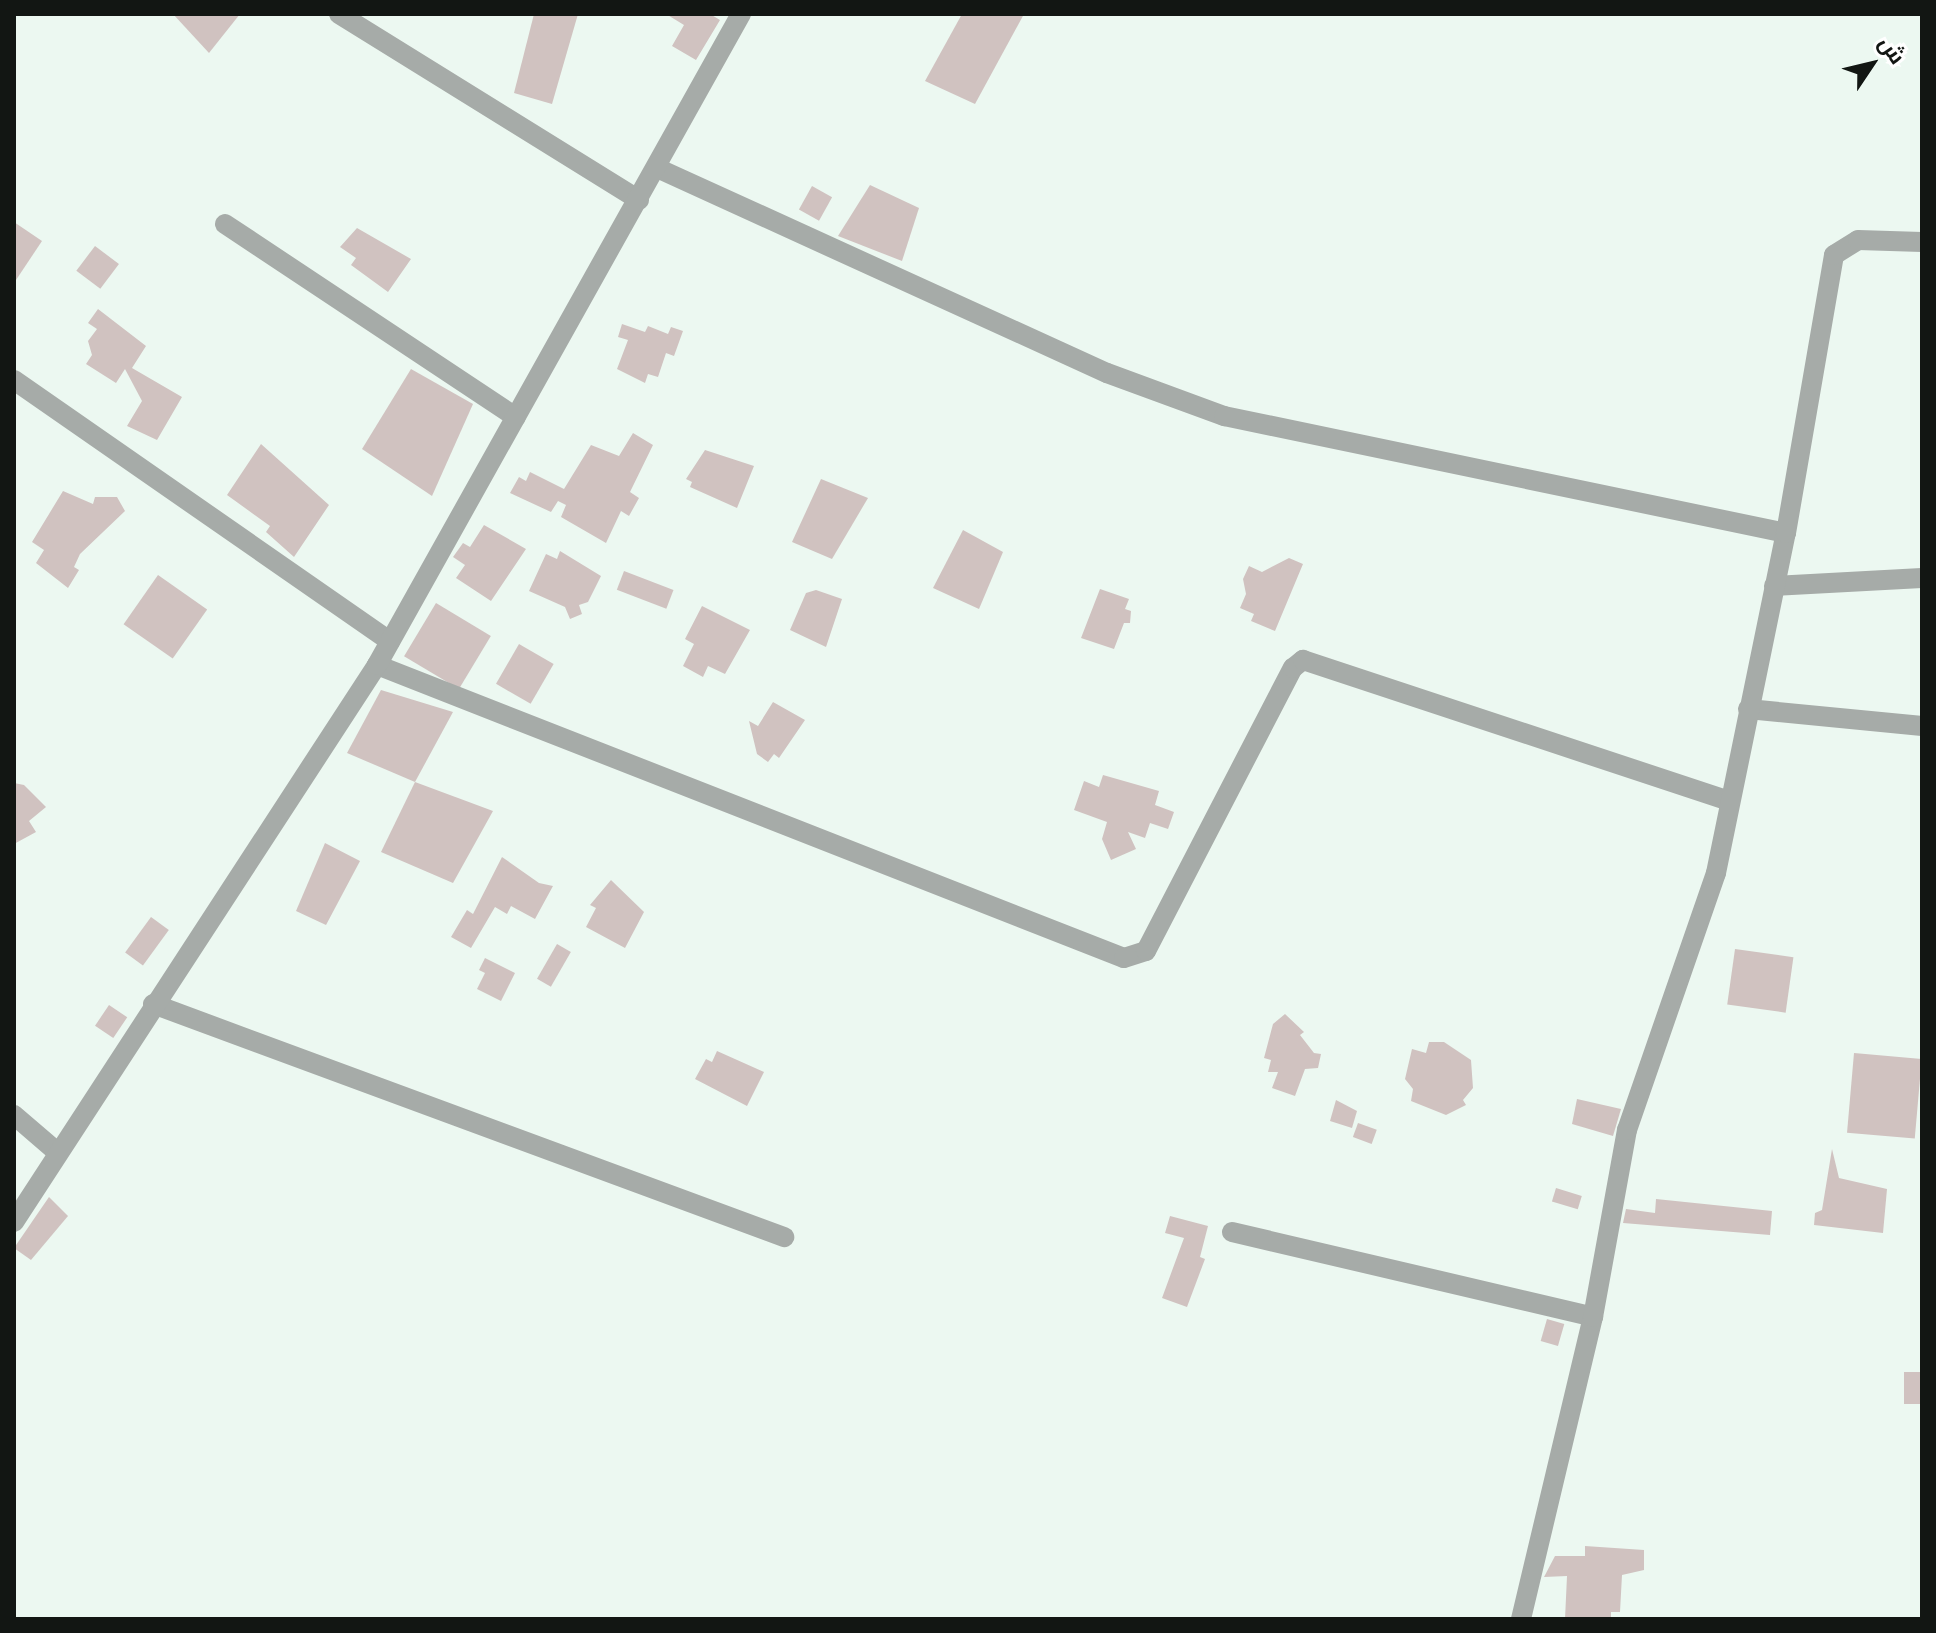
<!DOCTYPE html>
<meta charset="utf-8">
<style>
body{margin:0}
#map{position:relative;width:1936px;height:1633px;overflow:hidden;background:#ecf8f1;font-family:"Fira Sans Condensed",Cairo,sans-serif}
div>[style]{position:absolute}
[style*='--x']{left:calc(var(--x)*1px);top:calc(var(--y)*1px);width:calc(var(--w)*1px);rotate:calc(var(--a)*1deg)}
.building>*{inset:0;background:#d0c2c0;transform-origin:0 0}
.street>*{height:20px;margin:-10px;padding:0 10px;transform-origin:10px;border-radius:10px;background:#a6aba8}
span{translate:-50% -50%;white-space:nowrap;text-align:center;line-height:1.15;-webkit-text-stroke:8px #fff;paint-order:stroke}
.frame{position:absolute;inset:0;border:16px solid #121613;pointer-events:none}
.north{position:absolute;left:1832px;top:24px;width:80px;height:80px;-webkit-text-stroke:6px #fff;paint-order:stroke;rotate:55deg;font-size:22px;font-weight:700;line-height:32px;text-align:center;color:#121613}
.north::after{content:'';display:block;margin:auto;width:28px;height:36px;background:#121613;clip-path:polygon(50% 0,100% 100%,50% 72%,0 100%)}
</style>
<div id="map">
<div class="building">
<div style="clip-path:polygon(173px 14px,240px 14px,209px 53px)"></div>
<div style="clip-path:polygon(534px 14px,578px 14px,552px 104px,514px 93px)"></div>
<div style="clip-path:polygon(666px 14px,710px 14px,720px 20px,696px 60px,672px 46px,684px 25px)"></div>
<div style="clip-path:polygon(962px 14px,1024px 14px,975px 104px,925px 81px)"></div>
<div style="clip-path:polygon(870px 185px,919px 208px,902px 261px,838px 236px)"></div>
<div style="left:812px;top:186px;width:23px;height:27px;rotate:29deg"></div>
<div style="clip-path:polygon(14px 222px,42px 241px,14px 283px)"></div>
<div style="clip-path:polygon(357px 228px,411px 259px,388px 292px,351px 265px,356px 258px,340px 247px)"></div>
<div style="left:95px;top:246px;width:30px;height:31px;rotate:37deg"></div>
<div style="clip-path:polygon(98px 309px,146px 346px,132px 368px,182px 397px,157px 440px,127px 426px,142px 401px,125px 369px,116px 383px,86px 364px,92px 355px,88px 341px,97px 329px,88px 323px)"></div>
<div style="clip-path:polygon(622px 324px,645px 332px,648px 326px,668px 334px,671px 327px,683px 331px,674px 356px,666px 353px,658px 377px,648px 374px,645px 383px,617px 369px,628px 340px,618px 337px)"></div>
<div style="clip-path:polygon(411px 369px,473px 404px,432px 496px,362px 449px)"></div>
<div style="clip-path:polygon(633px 433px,653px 445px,630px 492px,639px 498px,629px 516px,621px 511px,606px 543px,561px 517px,566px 505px,558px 501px,551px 512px,510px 493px,519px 477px,526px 481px,530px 472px,564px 489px,591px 445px,619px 456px)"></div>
<div style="clip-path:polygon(261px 444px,329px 505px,294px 557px,266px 532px,270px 526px,227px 495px)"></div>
<div style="clip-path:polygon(705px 450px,754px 466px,737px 508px,690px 487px,692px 482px,686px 479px)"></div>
<div style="clip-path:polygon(821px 479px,868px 498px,832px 559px,792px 542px)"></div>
<div style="clip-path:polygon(63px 491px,93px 504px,95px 497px,117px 497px,125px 511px,80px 554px,74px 567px,79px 570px,68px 588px,36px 563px,44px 550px,32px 542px)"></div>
<div style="clip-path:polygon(484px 525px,526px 549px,491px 601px,456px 578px,465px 565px,453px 557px,463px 543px,470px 547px)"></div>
<div style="clip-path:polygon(963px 530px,1003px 552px,979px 609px,933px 588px)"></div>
<div style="clip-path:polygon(560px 551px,601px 576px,588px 602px,579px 605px,582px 614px,570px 619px,565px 607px,529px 591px,546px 554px,557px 559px)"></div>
<div style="clip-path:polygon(1289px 558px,1303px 564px,1275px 631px,1251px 621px,1254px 614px,1240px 608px,1246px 594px,1243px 579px,1249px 566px,1262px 572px)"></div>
<div style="left:624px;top:571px;width:53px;height:20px;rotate:21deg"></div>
<div style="left:158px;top:575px;width:60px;height:60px;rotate:35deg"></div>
<div style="clip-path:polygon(1100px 589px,1129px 599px,1125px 609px,1131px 611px,1130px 623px,1124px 623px,1114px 649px,1081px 638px)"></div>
<div style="clip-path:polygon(816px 590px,842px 599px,826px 647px,790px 630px,806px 593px)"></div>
<div style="left:436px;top:603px;width:64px;height:62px;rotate:31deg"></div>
<div style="clip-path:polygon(702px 606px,750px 630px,725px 674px,708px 666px,703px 677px,683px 666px,694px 644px,685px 639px)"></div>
<div style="left:519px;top:644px;width:40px;height:46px;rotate:30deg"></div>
<div style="clip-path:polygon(381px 690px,453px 712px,415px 782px,347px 753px)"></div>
<div style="clip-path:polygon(773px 702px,805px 720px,779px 758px,774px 754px,768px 762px,757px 754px,749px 721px,758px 726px)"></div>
<div style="clip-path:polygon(1103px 775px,1159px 791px,1155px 805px,1174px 812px,1168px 829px,1150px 823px,1145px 838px,1128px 832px,1136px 849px,1111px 860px,1102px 839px,1107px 822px,1074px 810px,1084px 781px,1099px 787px)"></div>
<div style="clip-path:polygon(415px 782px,493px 811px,453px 883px,381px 852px)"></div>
<div style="clip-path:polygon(14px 783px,24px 785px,46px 807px,29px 821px,36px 832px,14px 844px)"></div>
<div style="clip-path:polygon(325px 843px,360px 861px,326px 925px,296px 911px)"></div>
<div style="clip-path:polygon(502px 857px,539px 883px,553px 886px,535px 919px,511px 906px,507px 914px,495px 907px,471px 948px,451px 937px,467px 910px,473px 914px)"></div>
<div style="clip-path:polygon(611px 880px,644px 912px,625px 948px,586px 927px,596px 908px,590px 905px)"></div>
<div style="left:151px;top:917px;width:22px;height:44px;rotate:36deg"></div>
<div style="left:557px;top:944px;width:16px;height:40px;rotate:30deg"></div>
<div style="left:1735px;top:949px;width:59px;height:56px;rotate:8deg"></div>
<div style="clip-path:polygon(485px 958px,515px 973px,501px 1001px,477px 989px,485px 973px,479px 970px)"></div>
<div style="left:109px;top:1005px;width:22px;height:25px;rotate:34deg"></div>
<div style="clip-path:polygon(1285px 1014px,1304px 1032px,1300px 1035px,1314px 1053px,1321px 1054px,1318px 1068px,1305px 1069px,1295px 1096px,1272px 1088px,1278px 1072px,1268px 1072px,1271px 1060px,1264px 1058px,1273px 1024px)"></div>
<div style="clip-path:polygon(1429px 1042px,1444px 1042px,1471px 1060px,1473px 1088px,1463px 1100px,1466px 1105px,1446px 1115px,1411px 1101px,1413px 1089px,1405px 1079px,1412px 1049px,1426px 1053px)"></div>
<div style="clip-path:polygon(717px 1051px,764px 1072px,747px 1106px,695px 1079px,706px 1059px,712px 1062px)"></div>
<div style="left:1854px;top:1053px;width:68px;height:80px;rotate:5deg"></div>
<div style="clip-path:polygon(1577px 1099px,1621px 1109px,1613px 1136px,1572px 1124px)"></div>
<div style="clip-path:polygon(1336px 1100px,1357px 1111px,1352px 1128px,1330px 1121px)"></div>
<div style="left:1358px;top:1123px;width:20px;height:15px;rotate:20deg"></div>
<div style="clip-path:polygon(1832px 1149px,1839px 1178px,1887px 1189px,1883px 1233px,1814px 1225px,1815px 1213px,1822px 1210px)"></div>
<div style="left:1556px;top:1188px;width:27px;height:14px;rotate:17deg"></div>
<div style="clip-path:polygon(49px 1197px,68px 1216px,31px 1260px,14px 1248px)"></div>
<div style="clip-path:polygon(1656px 1199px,1772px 1211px,1770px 1235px,1623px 1223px,1626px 1209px,1655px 1213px)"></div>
<div style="clip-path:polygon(1170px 1216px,1208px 1226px,1200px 1257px,1205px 1259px,1187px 1307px,1162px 1298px,1184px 1238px,1165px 1233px)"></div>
<div style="left:1547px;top:1319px;width:18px;height:23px;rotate:16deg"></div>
<div style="left:1904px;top:1372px;width:18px;height:32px"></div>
<div style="clip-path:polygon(1585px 1546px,1644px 1550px,1644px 1570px,1622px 1575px,1620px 1612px,1611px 1612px,1611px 1619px,1565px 1619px,1567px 1576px,1544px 1577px,1555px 1556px,1585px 1556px)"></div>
</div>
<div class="street">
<div style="--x:339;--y:14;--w:353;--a:31.8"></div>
<div style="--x:657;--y:168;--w:494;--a:24.5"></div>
<div style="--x:1107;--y:373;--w:125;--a:20.2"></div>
<div style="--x:1224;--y:416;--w:574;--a:11.76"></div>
<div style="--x:225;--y:224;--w:349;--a:33.6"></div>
<div style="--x:14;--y:380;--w:458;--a:34.8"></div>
<div style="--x:1774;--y:586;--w:148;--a:-3.1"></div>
<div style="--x:377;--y:665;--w:802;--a:21.42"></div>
<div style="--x:1124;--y:958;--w:23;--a:-18"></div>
<div style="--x:1146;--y:951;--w:319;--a:-62.6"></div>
<div style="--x:1293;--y:668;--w:13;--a:-39"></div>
<div style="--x:1303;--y:660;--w:449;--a:18.3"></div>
<div style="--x:1748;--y:709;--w:175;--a:5.6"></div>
<div style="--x:153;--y:1004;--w:673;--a:20.27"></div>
<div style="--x:14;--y:1115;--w:57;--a:40.7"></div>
<div style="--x:14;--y:1222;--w:665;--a:-56.91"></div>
<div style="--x:377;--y:665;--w:746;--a:-60.79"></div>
<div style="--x:1232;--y:1232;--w:371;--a:13.2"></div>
<div style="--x:1521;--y:1619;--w:310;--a:-76.6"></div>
<div style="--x:1593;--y:1317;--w:190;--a:-79.7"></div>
<div style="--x:1627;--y:1130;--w:272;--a:-70.9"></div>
<div style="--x:1716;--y:873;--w:347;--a:-78.4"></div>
<div style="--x:1786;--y:533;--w:282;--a:-80.2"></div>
<div style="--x:1834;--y:255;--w:28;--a:-32"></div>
<div style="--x:1858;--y:240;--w:64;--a:1.8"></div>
</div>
<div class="frame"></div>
<div class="north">ش</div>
</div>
